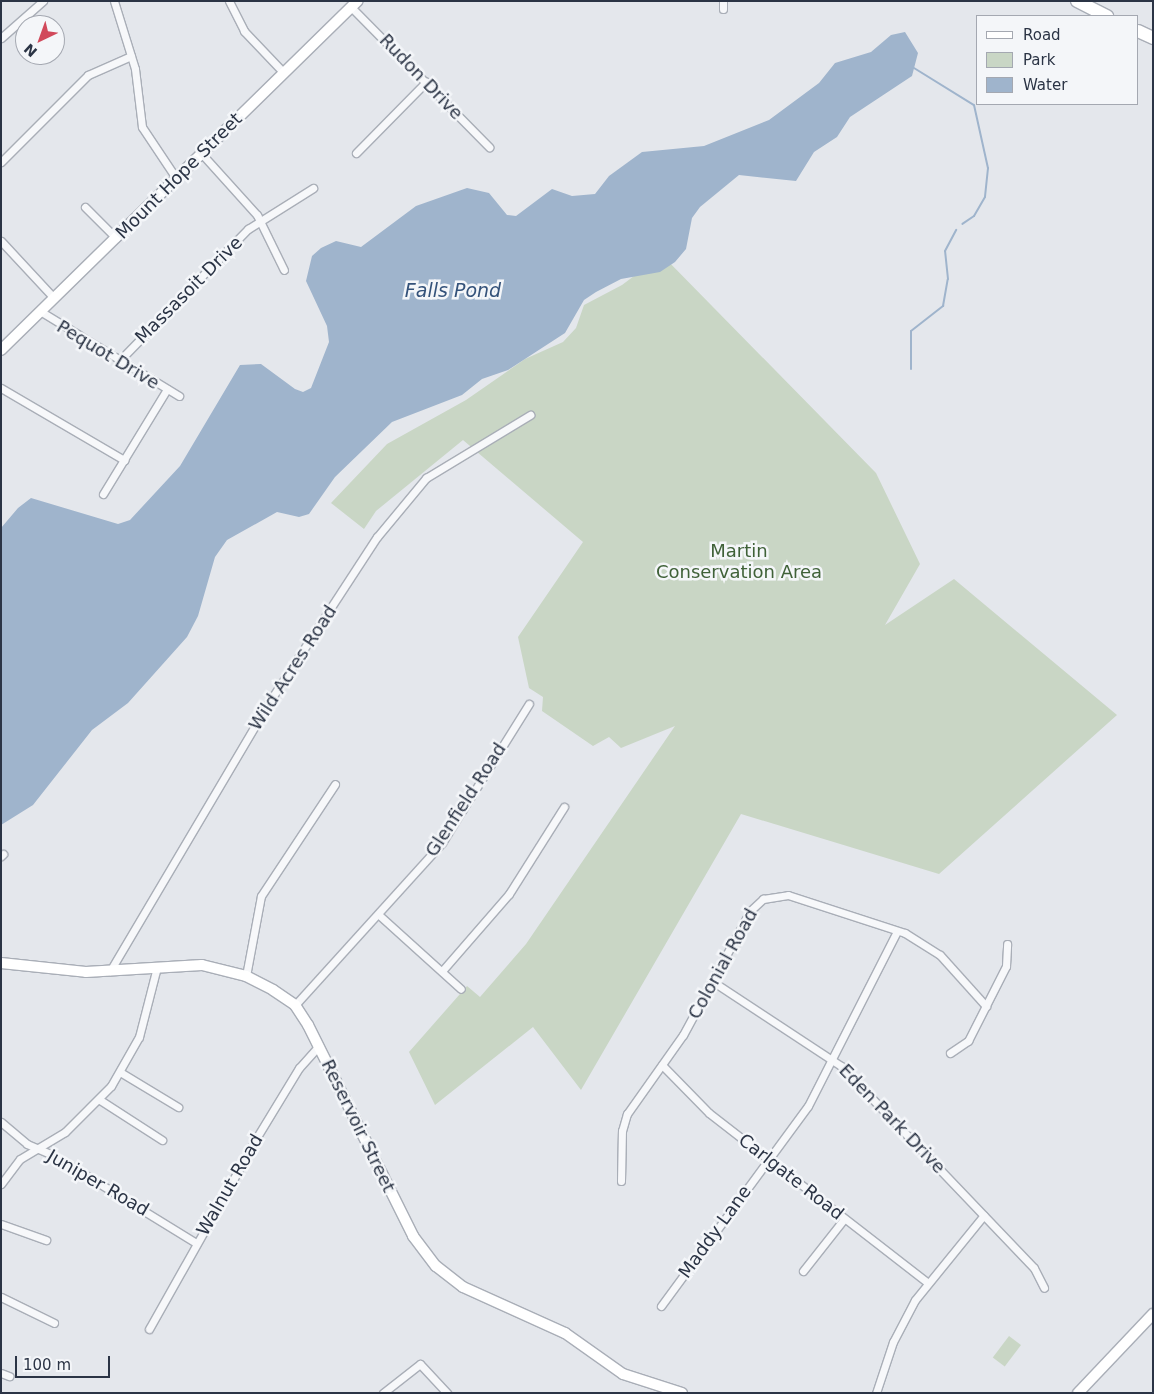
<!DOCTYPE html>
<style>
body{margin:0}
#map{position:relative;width:1154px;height:1394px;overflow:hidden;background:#e4e7ec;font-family:"DejaVu Sans",sans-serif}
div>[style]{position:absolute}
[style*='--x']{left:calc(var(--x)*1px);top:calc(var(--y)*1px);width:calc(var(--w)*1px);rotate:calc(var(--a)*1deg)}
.green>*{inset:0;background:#c9d6c5;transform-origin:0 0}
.water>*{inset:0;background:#9fb4cc}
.stream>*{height:2px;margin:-1px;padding:0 1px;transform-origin:1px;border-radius:1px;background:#9fb4cc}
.roads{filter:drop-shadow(1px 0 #a9aeb7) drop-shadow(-1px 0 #a9aeb7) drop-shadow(0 1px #a9aeb7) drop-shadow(0 -1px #a9aeb7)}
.street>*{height:7px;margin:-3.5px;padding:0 3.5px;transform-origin:3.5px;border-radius:3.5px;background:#f7f8fa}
.secondary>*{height:10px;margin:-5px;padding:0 5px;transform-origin:5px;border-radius:5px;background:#fff}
.highway>*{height:12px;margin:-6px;padding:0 6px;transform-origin:6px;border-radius:6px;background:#fff}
span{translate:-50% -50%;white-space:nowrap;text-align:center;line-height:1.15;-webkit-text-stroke:5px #f4f6f9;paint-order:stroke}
.street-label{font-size:18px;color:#2b3445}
.park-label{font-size:18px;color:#3f6138}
.water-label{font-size:19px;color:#34527a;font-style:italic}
.frame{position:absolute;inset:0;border:2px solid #2b3445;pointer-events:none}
.legend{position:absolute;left:976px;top:15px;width:162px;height:90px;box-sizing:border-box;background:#f4f6f9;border:1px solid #a4a8b1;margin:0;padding:6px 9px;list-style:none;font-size:15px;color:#2b3445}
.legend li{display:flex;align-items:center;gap:10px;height:25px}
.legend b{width:25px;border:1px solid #a4a8b1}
.north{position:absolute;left:15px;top:15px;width:50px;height:50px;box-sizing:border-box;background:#f4f6f9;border:1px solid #a4a8b1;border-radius:50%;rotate:222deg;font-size:14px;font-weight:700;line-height:20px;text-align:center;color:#2b3445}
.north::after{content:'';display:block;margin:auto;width:18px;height:22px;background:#d1495b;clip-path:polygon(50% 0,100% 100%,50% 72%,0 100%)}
.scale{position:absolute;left:15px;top:1356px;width:95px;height:22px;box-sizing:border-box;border:2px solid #2b3445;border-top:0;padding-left:6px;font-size:15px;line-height:18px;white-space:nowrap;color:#2b3445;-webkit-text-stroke:4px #f4f6f9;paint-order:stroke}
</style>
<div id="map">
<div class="green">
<div style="clip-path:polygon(662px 255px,876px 473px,920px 564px,885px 625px,954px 579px,1117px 715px,939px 874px,741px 814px,581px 1090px,533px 1027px,435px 1105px,409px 1052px,467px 986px,480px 997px,526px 944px,675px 726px,621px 748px,609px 737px,593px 746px,542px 711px,543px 697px,529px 688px,518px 637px,583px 542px,463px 440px,376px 511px,364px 529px,331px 503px,387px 444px,466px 400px,525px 359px,563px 342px,576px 328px,584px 305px,622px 285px)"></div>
<div style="left:1009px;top:1336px;width:15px;height:27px;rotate:37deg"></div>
</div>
<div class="water">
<div style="clip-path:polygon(905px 32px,918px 53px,912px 76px,850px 117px,837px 137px,814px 152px,796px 181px,739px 175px,700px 207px,692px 218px,686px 249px,675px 262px,660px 272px,621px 279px,596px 292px,584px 300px,565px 333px,508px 370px,482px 379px,462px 395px,392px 422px,335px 477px,309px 514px,299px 517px,277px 512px,227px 540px,215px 557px,198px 616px,187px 637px,128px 703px,92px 730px,33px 805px,1px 825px,1px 528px,18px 508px,31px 498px,118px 524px,130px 520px,180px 466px,240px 365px,261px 364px,295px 389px,303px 392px,311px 388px,329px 342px,327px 326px,306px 281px,312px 256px,321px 248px,336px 241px,361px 247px,416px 206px,467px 188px,489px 193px,507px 215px,516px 216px,552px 189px,572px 196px,595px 194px,609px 176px,642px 152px,704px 146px,769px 120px,819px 83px,835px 63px,871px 52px,891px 35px)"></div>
</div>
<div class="stream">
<div style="--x:914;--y:68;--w:70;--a:31.7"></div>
<div style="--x:974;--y:105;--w:65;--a:77.5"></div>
<div style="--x:988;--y:168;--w:29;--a:96"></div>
<div style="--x:985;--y:197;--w:22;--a:120"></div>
<div style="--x:974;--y:216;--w:14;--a:146"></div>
<div style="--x:911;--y:369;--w:38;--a:-90"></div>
<div style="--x:911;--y:331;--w:41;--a:-38"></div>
<div style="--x:943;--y:306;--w:27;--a:-80"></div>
<div style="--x:948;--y:279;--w:28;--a:-96"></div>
<div style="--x:945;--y:251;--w:24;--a:-62"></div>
</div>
<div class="roads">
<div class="street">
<div style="--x:114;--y:1;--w:71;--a:72.8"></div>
<div style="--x:135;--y:69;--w:58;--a:83.1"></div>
<div style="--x:142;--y:127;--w:61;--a:56.3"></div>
<div style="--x:229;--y:1;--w:34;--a:63"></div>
<div style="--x:244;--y:31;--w:57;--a:46.4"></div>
<div style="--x:723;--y:1;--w:8;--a:90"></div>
<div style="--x:351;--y:7;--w:197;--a:45.4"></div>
<div style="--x:1;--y:38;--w:56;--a:-41.4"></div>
<div style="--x:201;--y:153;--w:84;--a:47.9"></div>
<div style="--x:257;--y:215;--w:61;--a:63.9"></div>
<div style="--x:356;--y:153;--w:100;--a:-45.4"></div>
<div style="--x:1;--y:162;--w:123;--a:-45"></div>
<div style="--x:88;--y:75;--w:47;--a:-23.8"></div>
<div style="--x:85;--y:207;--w:44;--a:45"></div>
<div style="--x:1;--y:241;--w:78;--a:47.1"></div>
<div style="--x:40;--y:311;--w:163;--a:31.4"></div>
<div style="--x:119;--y:361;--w:185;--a:-45.7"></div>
<div style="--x:248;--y:229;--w:77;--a:-32.2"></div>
<div style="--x:1;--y:388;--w:143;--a:30.3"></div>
<div style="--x:103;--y:494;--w:123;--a:-58.6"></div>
<div style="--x:1;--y:856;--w:3;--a:-45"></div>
<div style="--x:379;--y:915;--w:110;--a:42.1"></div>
<div style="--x:110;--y:971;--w:307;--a:-59.4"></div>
<div style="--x:266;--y:707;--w:203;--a:-56.9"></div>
<div style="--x:377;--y:537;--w:77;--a:-50.3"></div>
<div style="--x:426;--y:478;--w:122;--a:-31.2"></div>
<div style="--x:442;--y:971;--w:102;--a:-49"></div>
<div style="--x:509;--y:894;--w:103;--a:-57.7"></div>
<div style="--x:246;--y:976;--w:81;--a:-79.4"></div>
<div style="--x:261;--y:896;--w:134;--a:-56.5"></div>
<div style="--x:712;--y:981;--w:154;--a:33.4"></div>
<div style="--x:841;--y:1066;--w:279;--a:46.3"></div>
<div style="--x:1034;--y:1268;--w:22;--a:63"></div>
<div style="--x:295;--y:1005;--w:219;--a:-47.8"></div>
<div style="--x:442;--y:843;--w:164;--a:-58"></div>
<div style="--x:950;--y:1053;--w:22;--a:-34"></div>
<div style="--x:968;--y:1041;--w:84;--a:-63.1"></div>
<div style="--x:1006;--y:966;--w:22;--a:-87"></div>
<div style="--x:662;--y:1065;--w:67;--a:45.6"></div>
<div style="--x:709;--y:1113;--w:276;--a:37.8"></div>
<div style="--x:120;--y:1072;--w:68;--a:31.1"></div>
<div style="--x:100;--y:1100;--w:74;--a:32.8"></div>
<div style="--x:1;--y:1122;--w:34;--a:40"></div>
<div style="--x:27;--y:1144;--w:28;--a:23"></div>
<div style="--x:53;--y:1155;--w:168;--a:31.6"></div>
<div style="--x:621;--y:1181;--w:50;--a:-88.9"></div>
<div style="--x:622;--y:1131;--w:18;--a:-74"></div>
<div style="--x:627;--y:1114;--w:97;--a:-54.7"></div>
<div style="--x:683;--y:1035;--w:141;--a:-61.6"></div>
<div style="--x:750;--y:911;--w:18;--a:-43"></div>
<div style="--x:763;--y:899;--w:25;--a:-9"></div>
<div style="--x:788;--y:895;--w:123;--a:18"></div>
<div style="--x:905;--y:933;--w:41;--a:32.2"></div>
<div style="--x:940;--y:955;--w:69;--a:48"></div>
<div style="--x:1;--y:1184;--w:31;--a:-53"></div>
<div style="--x:20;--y:1159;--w:52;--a:-31"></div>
<div style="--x:65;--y:1132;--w:65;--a:-45"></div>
<div style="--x:111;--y:1086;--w:56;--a:-60.3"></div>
<div style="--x:139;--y:1037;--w:72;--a:-75.6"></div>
<div style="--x:1;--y:1224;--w:48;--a:19.6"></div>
<div style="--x:803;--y:1271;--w:66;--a:-51.7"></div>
<div style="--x:1;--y:1297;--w:59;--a:26.1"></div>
<div style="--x:661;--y:1306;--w:248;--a:-53.7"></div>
<div style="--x:808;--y:1106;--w:196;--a:-63"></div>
<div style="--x:149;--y:1329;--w:220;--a:-60.6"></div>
<div style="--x:257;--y:1137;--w:81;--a:-58.7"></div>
<div style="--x:299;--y:1068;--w:30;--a:-48"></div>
<div style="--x:1;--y:1373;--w:9;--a:21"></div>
<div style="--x:383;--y:1393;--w:47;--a:-38.1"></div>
<div style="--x:420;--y:1364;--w:40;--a:47"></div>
<div style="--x:876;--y:1393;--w:54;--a:-71.6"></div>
<div style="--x:893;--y:1342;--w:47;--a:-62.4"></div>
<div style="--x:915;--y:1300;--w:109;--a:-50.9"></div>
</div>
<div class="secondary">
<div style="--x:1;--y:350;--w:499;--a:-44.4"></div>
<div style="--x:1;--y:963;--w:85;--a:6"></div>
<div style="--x:86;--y:972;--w:116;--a:-3.5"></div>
<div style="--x:202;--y:965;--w:45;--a:14"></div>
<div style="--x:246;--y:976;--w:30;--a:27"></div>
<div style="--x:273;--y:990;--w:27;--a:34"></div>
<div style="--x:295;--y:1005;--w:24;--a:57"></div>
<div style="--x:308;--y:1025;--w:236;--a:63.5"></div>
<div style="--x:413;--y:1236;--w:38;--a:53"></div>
<div style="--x:436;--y:1266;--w:34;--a:38"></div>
<div style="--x:463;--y:1287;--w:112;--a:24.3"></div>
<div style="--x:565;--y:1333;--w:71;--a:35.3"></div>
<div style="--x:623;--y:1374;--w:62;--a:17.9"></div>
<div style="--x:1078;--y:1393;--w:109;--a:-46.5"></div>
</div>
<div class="highway">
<div style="--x:1077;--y:1;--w:34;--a:27"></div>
<div style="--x:1138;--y:31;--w:17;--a:25"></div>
</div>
</div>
<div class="street-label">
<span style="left:421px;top:77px;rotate:46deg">Rudon Drive</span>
<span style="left:179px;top:176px;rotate:-45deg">Mount Hope Street</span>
<span style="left:189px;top:290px;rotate:-45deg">Massasoit Drive</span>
<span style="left:108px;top:355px;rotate:31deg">Pequot Drive</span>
<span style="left:293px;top:668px;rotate:-57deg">Wild Acres Road</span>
<span style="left:466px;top:800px;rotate:-57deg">Glenfield Road</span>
<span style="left:723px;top:964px;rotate:-61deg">Colonial Road</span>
<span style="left:892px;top:1119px;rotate:46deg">Eden Park Drive</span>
<span style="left:358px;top:1126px;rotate:64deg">Reservoir Street</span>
<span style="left:791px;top:1177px;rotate:38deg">Carlgate Road</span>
<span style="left:98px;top:1183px;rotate:30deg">Juniper Road</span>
<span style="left:230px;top:1185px;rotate:-60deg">Walnut Road</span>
<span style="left:715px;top:1232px;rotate:-54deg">Maddy Lane</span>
</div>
<div class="park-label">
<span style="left:739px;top:562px">Martin<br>Conservation Area</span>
</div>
<div class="water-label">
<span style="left:453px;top:291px">Falls Pond</span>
</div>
<div class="frame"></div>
<ul class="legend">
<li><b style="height:6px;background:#fff"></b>Road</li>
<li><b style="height:14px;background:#c9d6c5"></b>Park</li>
<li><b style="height:14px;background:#9fb4cc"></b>Water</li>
</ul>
<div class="north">N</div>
<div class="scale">100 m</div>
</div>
